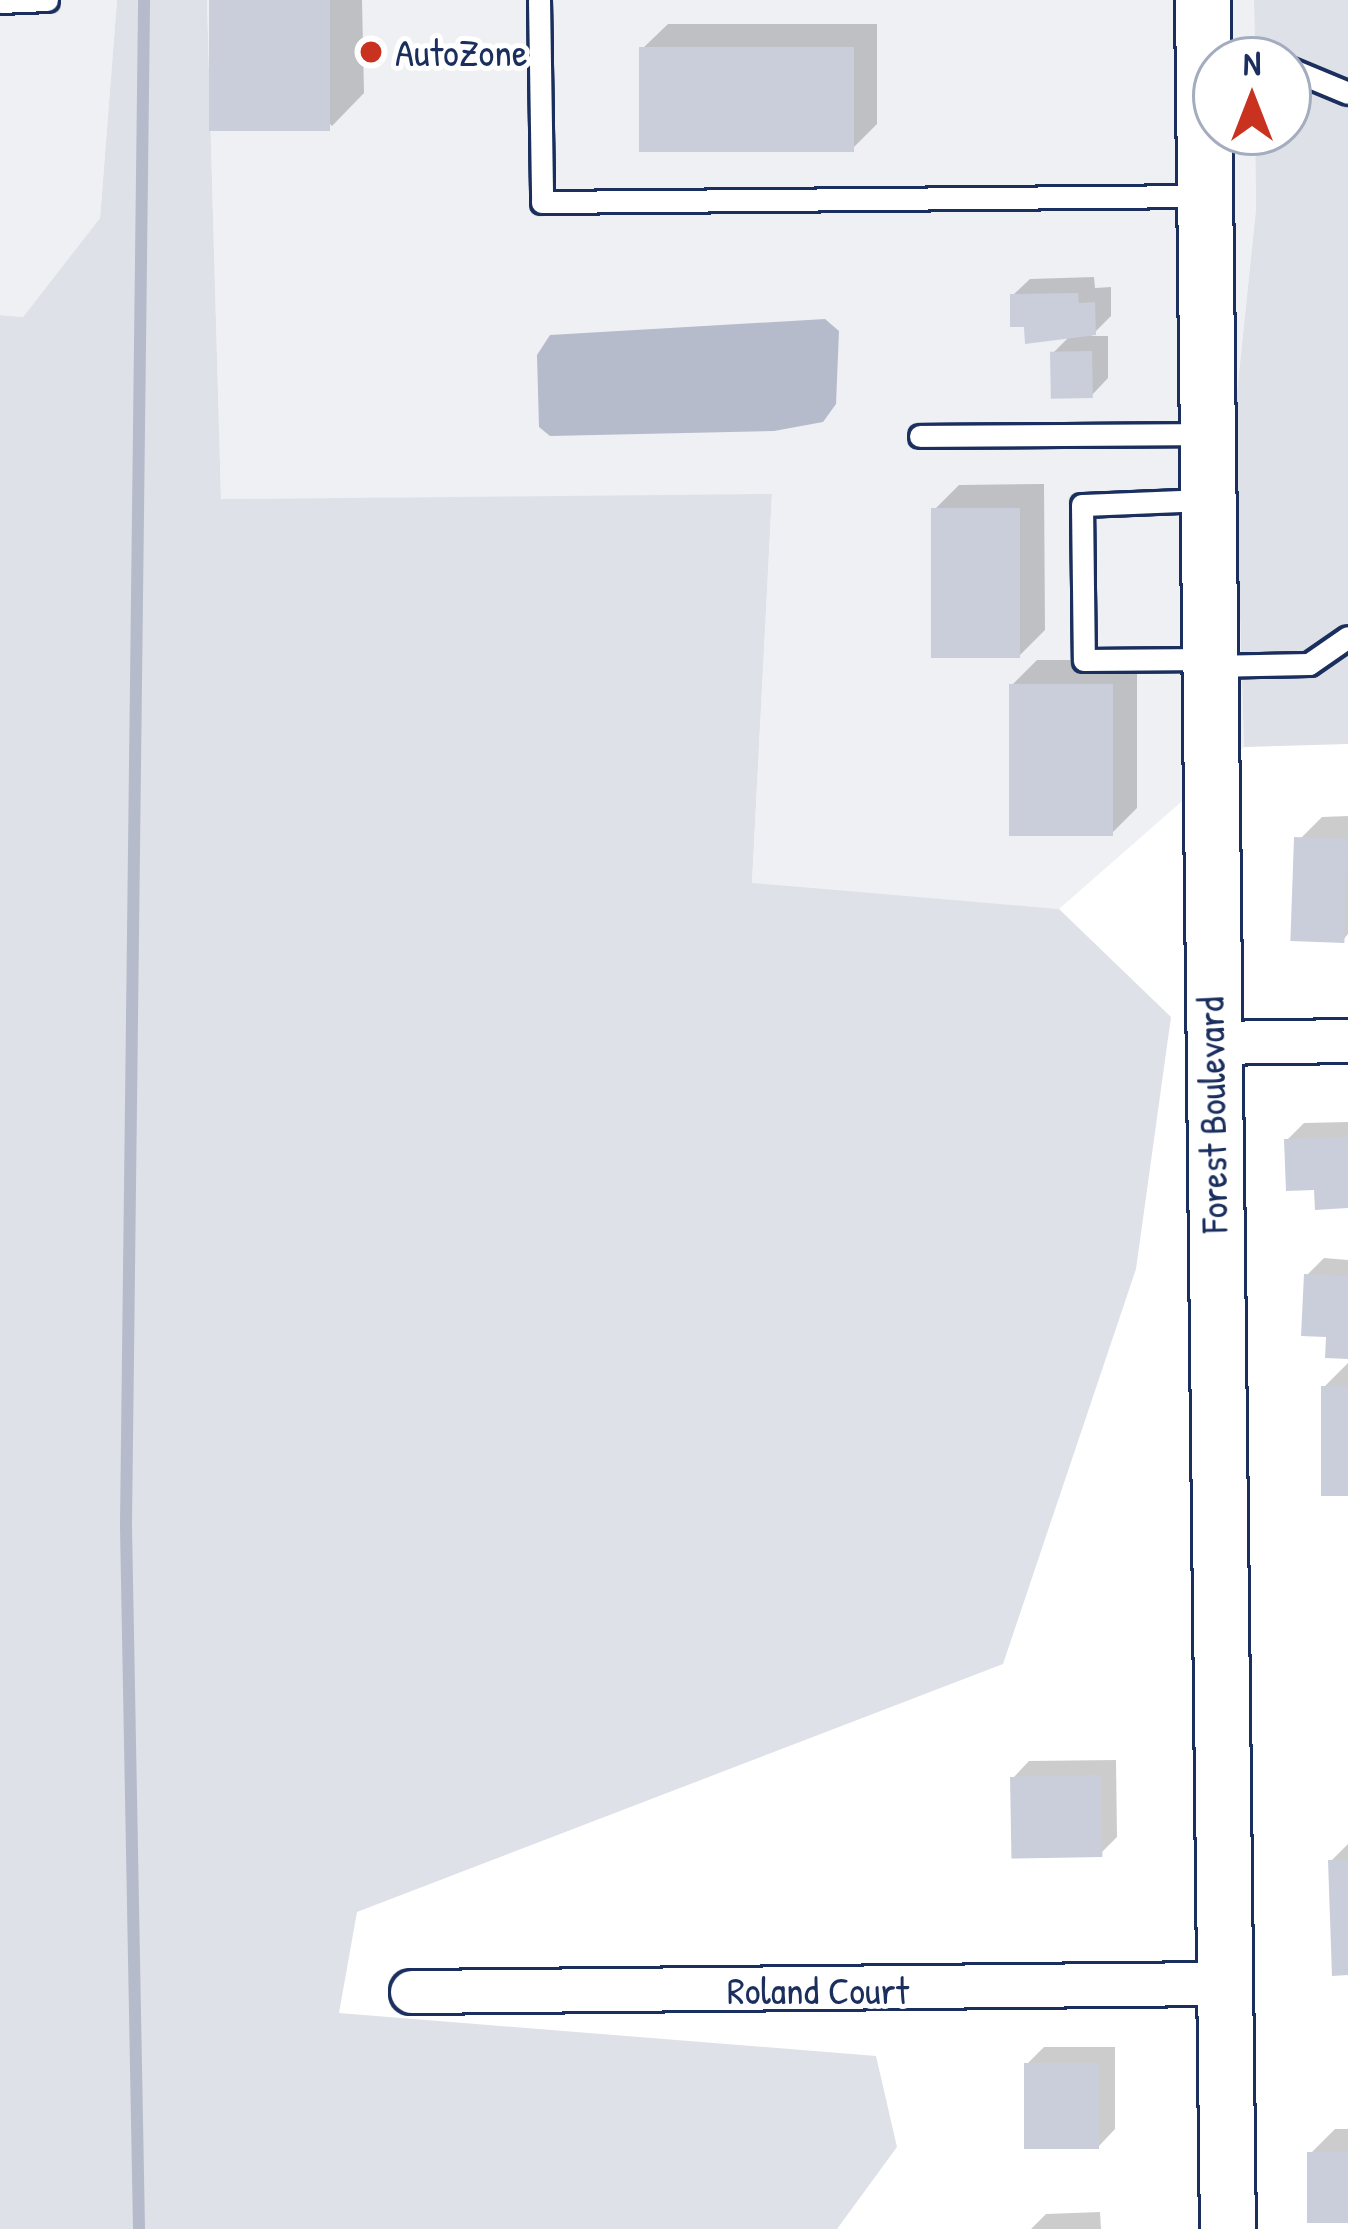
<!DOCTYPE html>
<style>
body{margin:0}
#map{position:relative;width:1348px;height:2229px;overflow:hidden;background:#fff;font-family:"Patrick Hand",sans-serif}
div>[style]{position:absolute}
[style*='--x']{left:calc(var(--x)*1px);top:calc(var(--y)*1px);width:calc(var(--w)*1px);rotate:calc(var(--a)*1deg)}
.built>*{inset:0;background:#eff0f4}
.green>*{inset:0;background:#dee1e7}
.water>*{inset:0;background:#b5bbca}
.shadow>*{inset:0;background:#0003}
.stream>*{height:12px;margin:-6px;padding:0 6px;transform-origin:6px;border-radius:6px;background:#b5bbca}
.building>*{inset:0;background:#caceda;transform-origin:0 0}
.roads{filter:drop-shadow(3px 0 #1b2f5e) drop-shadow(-3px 0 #1b2f5e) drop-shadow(0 3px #1b2f5e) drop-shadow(0 -3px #1b2f5e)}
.service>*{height:21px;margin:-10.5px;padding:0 10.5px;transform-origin:10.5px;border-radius:10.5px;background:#fff}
.minor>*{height:42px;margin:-21px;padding:0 21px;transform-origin:21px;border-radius:21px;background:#fff}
.tertiary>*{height:54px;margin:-27px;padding:0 27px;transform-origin:27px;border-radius:27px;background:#fff}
.dots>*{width:33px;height:33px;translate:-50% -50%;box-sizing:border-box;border:6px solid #fff;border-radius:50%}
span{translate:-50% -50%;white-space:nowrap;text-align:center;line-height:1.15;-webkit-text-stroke:10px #fff;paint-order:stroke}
.poi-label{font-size:39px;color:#1b2f5e}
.left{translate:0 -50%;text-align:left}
.street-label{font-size:39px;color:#1b2f5e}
.north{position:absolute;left:1192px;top:36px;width:120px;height:120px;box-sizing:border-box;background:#fff;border:3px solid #a4acbf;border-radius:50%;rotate:0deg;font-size:33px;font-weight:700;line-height:48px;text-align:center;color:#1b2f5e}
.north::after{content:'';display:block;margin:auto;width:42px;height:54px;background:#c8321e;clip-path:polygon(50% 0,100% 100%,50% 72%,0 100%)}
</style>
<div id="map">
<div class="built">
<div style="clip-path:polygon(0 0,117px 0,100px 218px,23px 317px,0 315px)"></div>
<div style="clip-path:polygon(207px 0,1254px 0,1255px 60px,1216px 60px,1216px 132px,1255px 132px,1256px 209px,1234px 421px,1244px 747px,1059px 909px,752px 884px,772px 495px,221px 499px)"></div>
</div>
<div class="green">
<div style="clip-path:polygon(117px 0,207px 0,221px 499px,772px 494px,752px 883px,1059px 909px,1171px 1017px,1136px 1269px,1003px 1664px,357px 1912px,339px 2013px,876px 2056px,897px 2147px,837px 2229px,0 2229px,0 315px,23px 317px,100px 218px)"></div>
<div style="clip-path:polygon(1254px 0,1348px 0,1348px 744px,1244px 747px,1234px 421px,1256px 209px,1255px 132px,1288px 132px,1288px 60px,1255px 60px)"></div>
</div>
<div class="water">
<div style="clip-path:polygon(825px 319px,839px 331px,836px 404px,823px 422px,774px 431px,550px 436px,539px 427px,537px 355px,550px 335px)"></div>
</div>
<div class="shadow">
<div style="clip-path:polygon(212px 0,362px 0,364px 93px,332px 126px)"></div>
<div style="clip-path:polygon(668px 24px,877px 24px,877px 124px,852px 149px,642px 49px)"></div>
<div style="clip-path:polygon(1094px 277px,1095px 288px,1111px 287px,1111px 316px,1091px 336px,1108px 336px,1108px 378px,1092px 395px,1053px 353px,1070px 336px,1027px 324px,1013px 295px,1030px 279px)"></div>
<div style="clip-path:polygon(1044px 484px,1045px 630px,1020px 655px,934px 510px,959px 485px)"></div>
<div style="clip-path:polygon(1037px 660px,1137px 660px,1137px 808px,1112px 833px,1012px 685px)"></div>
<div style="clip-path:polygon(1348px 816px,1348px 934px,1343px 940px,1297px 842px,1322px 817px)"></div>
<div style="clip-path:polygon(1348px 1122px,1348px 1205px,1317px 1187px,1287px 1140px,1304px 1123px)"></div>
<div style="clip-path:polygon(1324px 1258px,1348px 1260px,1348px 1356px,1329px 1335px,1307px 1275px)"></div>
<div style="clip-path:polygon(1348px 1363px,1348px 1493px,1324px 1387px)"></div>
<div style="clip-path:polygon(1116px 1760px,1117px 1837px,1100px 1854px,1013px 1778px,1029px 1761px)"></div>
<div style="clip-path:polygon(1348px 1844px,1348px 1972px,1331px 1861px)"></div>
<div style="clip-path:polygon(1044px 2047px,1115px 2047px,1115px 2129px,1099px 2146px,1027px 2064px)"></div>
<div style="clip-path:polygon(1335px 2129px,1348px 2129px,1348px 2220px,1310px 2154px)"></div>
<div style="clip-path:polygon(1100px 2212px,1101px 2229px,1031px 2229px,1046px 2214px)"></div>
</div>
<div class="stream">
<div style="--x:139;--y:2229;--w:705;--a:-91.06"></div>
<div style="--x:126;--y:1524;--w:1524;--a:-89.32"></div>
</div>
<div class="building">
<div style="left:209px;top:0;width:121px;height:131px"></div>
<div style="left:639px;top:47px;width:215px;height:105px"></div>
<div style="clip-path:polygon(1078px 293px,1079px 303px,1095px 302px,1096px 335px,1025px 344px,1024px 327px,1010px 327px,1010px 294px)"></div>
<div style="left:1092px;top:351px;width:47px;height:42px;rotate:89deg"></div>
<div style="left:1020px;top:508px;width:150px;height:89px;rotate:90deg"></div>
<div style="left:1009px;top:684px;width:104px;height:152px"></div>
<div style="left:1348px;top:839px;width:104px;height:54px;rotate:92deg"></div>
<div style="clip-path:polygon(1348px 1137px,1348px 1208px,1315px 1210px,1314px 1190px,1286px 1191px,1284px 1139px)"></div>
<div style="clip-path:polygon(1304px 1274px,1348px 1276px,1348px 1359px,1325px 1358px,1326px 1337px,1301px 1336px)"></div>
<div style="left:1321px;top:1386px;width:27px;height:110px"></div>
<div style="left:1101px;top:1775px;width:82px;height:91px;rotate:89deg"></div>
<div style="clip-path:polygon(1348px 1859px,1348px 1975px,1332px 1976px,1328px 1860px)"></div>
<div style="left:1024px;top:2063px;width:75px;height:86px"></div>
<div style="left:1348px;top:2152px;width:71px;height:41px;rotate:90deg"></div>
</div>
<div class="roads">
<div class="service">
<div style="--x:539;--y:0;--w:202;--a:89.1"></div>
<div style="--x:542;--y:202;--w:661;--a:-0.52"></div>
<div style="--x:0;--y:2;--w:47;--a:-2.4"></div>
<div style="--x:1288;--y:68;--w:65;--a:22.6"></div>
<div style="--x:920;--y:436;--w:286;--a:-0.4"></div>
<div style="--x:1206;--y:500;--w:124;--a:177.7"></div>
<div style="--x:1082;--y:505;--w:155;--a:89.3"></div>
<div style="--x:1084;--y:660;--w:124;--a:-0.5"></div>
<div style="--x:1209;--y:666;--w:100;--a:-1.1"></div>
<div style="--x:1309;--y:664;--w:47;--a:-34.7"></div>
</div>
<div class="minor">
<div style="--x:1210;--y:1043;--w:138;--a:-0.8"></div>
<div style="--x:412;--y:1992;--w:811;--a:-0.57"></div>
</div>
<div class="tertiary">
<div style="--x:1203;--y:0;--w:2229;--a:89.36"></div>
</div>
</div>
<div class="dots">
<div style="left:371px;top:52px;background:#c8321e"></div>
</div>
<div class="poi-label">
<span class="left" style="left:395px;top:52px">AutoZone</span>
</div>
<div class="street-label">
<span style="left:1212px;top:1115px;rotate:-91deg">Forest Boulevard</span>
<span style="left:818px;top:1990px">Roland Court</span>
</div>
<div class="north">N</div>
</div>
